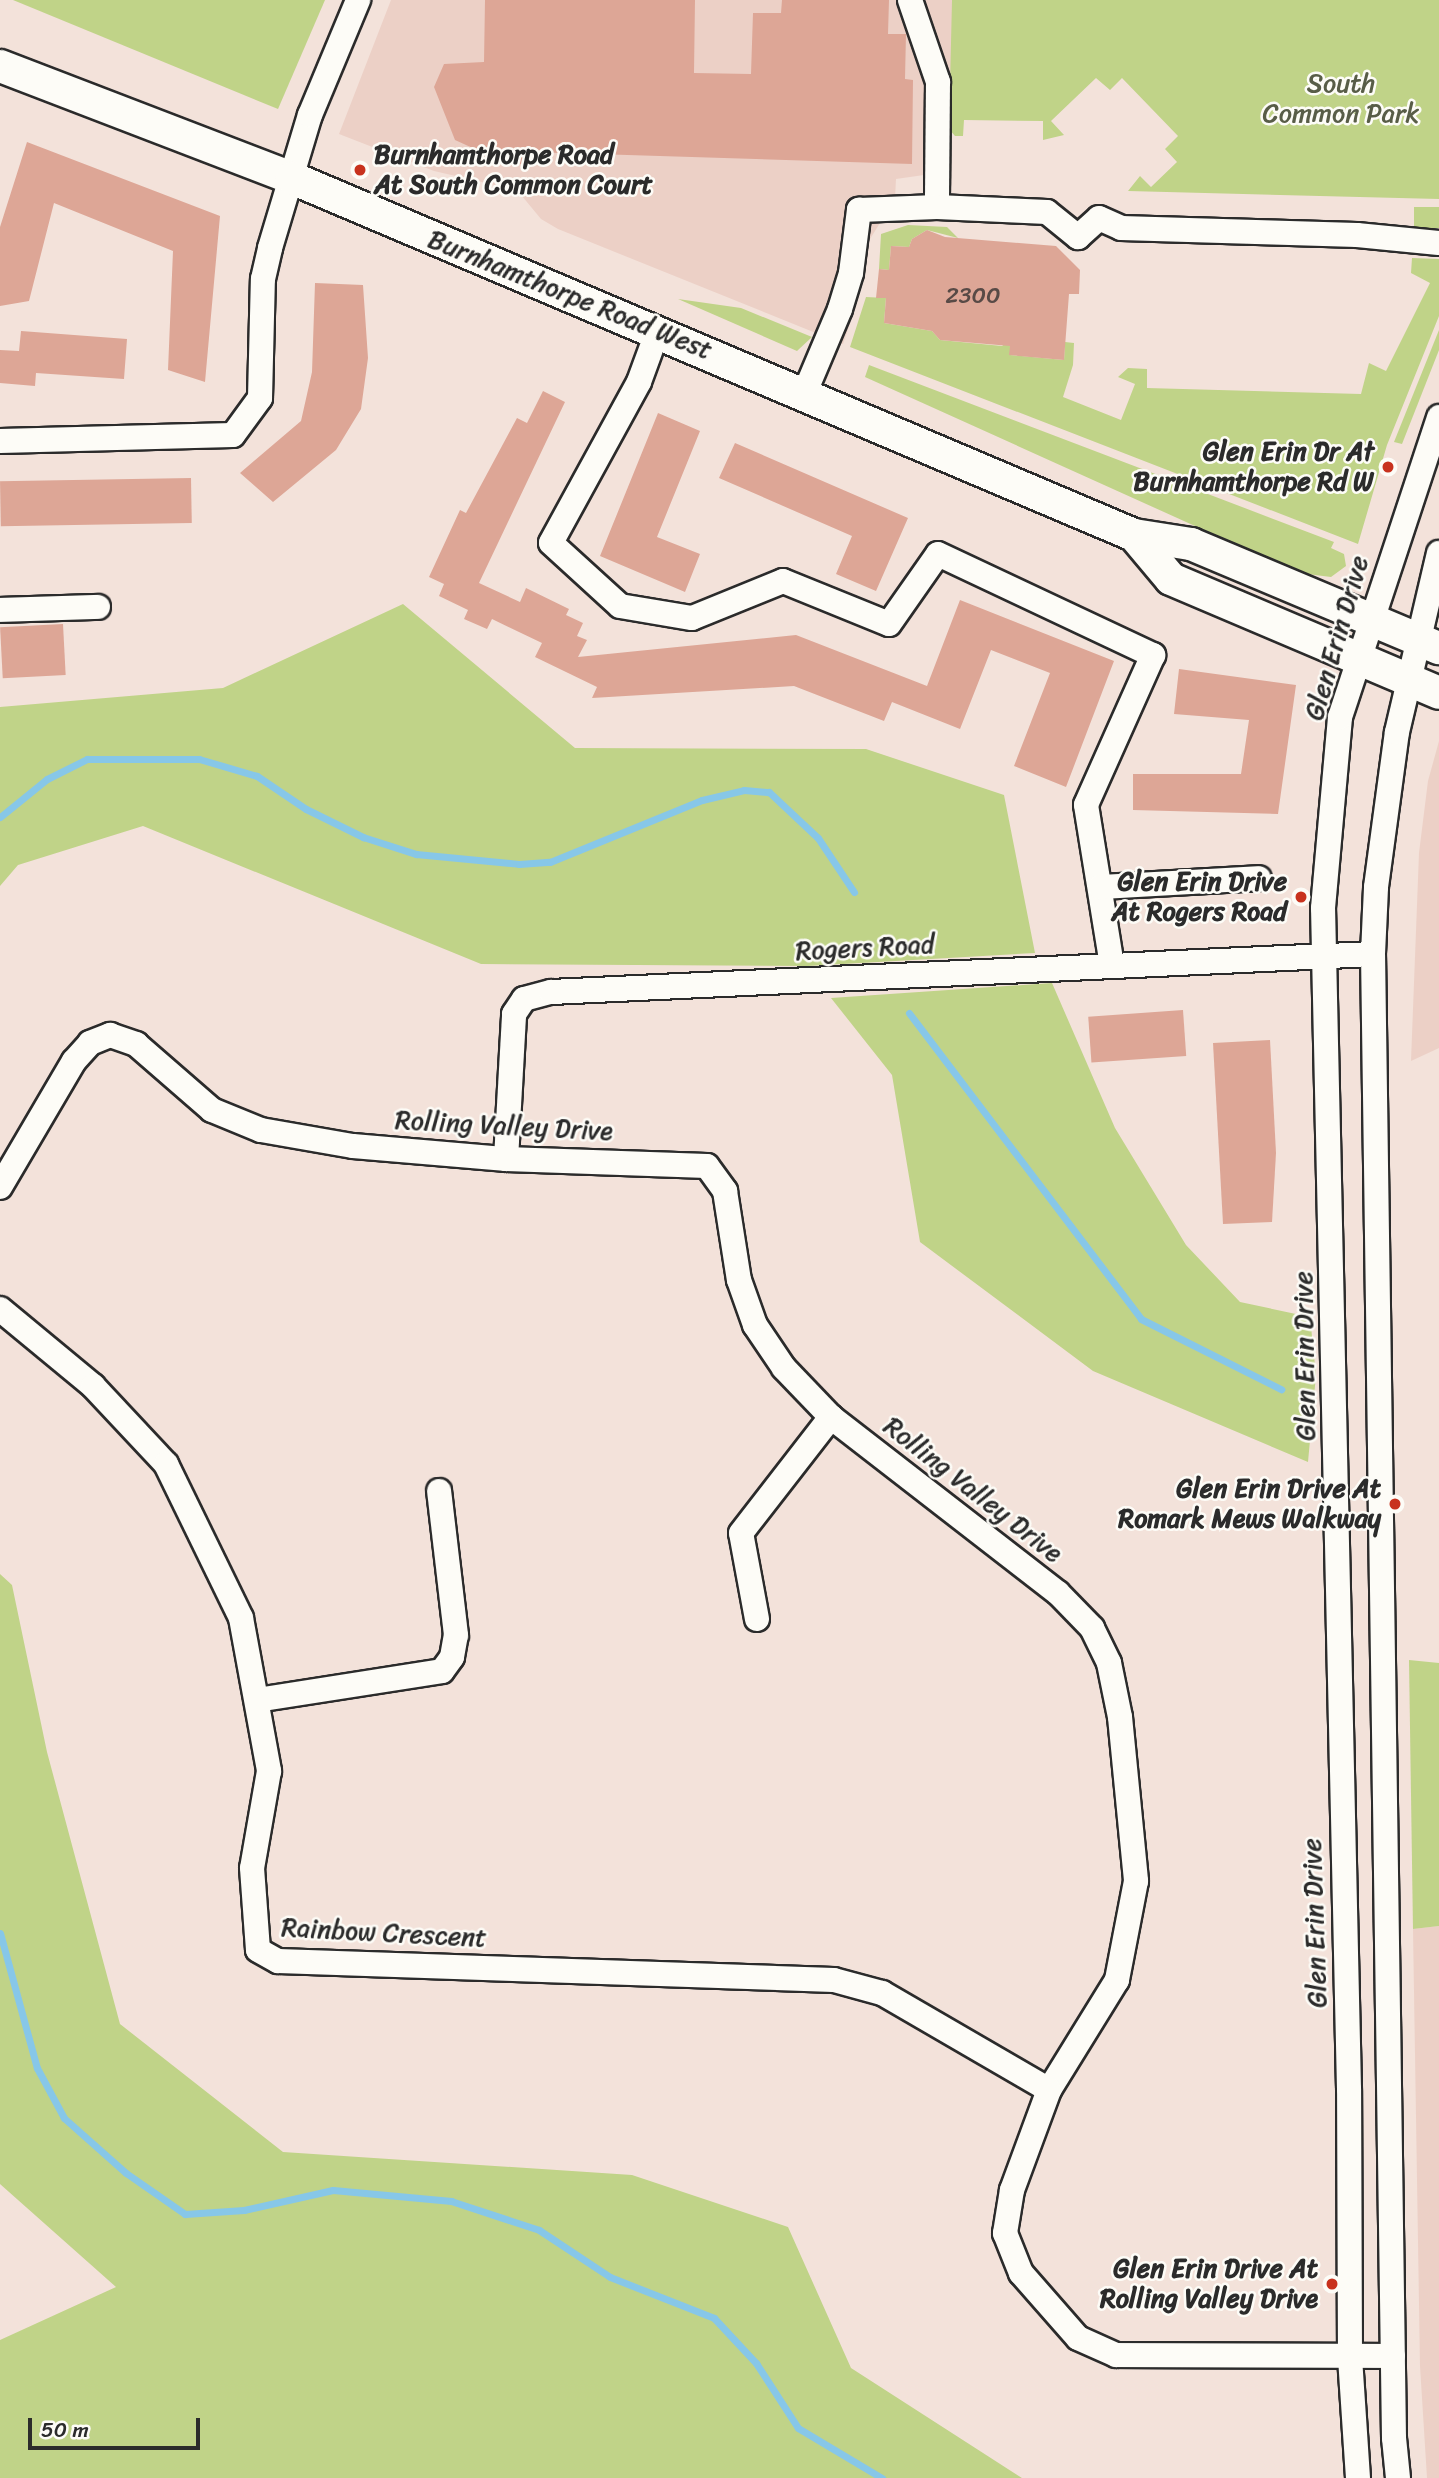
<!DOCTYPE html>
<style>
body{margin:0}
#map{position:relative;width:1439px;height:2478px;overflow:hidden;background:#f3e2da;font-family:Sriracha,sans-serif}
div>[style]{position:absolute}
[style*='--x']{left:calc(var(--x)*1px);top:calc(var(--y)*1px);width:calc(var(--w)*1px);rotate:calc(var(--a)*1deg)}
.built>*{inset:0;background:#ecd0c6}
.green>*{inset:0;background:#c0d388;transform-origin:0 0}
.stream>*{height:7px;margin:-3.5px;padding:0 3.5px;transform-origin:3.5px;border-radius:3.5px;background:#87c7e8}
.building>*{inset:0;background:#dda696;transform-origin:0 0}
.roads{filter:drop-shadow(2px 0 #2b2b2b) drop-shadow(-2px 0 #2b2b2b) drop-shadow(0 2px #2b2b2b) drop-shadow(0 -2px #2b2b2b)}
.minor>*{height:24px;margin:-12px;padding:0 12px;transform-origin:12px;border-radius:12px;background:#fdfcf7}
.major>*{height:32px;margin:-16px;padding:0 16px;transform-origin:16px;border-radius:16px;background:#fdfcf7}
.dots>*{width:19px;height:19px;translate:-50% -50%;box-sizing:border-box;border:4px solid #fdfcf7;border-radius:50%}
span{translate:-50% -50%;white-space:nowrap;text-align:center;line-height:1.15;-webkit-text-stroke:5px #fdfcf7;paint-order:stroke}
.number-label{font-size:23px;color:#584a46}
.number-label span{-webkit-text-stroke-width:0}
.park-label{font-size:26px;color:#585d47}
.poi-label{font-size:26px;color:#2b2b2b;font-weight:700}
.left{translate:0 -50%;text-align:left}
.right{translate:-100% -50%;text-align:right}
.street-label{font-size:26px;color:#2b2b2b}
.scale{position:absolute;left:28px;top:2418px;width:172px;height:32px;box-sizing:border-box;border:4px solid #2b2b2b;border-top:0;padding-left:9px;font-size:21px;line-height:24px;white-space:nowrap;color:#2b2b2b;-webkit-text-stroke:5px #fdfcf7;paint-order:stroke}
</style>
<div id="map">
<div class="built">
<div style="clip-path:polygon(391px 0,953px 0,951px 96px,927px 96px,924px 175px,896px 179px,895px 199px,865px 247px,856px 306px,843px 344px,558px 229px,541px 219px,517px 190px,434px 171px,339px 134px)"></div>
<div style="clip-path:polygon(1439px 741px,1439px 1048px,1411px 1061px,1419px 853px,1428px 781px)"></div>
<div style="clip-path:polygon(1439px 1926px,1439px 2478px,1427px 2478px,1420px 2366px,1413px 1929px)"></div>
</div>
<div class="green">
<div style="clip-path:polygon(13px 0,325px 0,278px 109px)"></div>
<div style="clip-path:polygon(952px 0,1439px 0,1439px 199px,1128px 191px,1140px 176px,1151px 187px,1177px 162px,1165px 149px,1178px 136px,1122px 78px,1110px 90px,1096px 78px,1051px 121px,1064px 135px,1043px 140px,1043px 121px,964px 120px,963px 136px,955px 136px,949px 129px)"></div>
<div style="left:1414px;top:207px;width:25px;height:21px"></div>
<div style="clip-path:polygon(908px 225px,947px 227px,958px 238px,927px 230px,912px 239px,909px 247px,891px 246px,889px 270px,879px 269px,881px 234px)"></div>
<div style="clip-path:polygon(1412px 258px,1439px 259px,1439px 316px,1387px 445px,1358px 544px,850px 347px,866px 297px,886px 298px,884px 323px,932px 331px,940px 340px,1002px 346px,1010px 340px,1010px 355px,1064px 360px,1065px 342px,1074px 343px,1073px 365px,1063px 397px,1121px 420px,1135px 384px,1118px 377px,1128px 368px,1147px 369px,1147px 388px,1361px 394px,1369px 363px,1386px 371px,1430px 283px,1411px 273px)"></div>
<div style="clip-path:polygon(678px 299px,741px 308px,812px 337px,797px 351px)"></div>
<div style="clip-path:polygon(1439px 330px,1439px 350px,1402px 444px,1394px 442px)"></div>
<div style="clip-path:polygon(869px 365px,1334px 542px,1331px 548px,1344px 554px,1346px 566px,1331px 577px,1299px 573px,865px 377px)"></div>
<div style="clip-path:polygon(403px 604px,575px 748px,866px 749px,1004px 795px,1035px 953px,808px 966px,481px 964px,143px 826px,18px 865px,0 886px,0 707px,223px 688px)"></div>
<div style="clip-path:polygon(1052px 983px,1115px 1128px,1186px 1245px,1240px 1302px,1310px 1317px,1316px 1375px,1308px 1462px,1093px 1371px,920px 1242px,892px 1075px,831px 998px)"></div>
<div style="clip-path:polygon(0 1574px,12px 1585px,47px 1752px,120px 2024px,283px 2152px,632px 2175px,788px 2227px,851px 2368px,1022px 2478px,0 2478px,0 2340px,116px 2287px,0 2184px)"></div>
<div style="clip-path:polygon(1409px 1660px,1439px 1663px,1439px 1926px,1413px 1929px)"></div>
</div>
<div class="stream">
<div style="--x:0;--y:817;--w:60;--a:-39"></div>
<div style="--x:47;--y:779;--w:45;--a:-26.6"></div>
<div style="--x:87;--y:759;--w:112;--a:0"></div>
<div style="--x:199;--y:759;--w:60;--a:16.3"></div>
<div style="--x:257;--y:776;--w:59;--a:34"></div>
<div style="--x:306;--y:809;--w:64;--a:26.2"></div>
<div style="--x:363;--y:837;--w:56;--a:17.8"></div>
<div style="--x:416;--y:854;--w:103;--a:5.5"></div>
<div style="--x:519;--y:864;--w:31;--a:-4"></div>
<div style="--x:550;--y:862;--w:164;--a:-22.2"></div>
<div style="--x:702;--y:800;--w:43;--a:-13.4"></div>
<div style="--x:744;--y:790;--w:25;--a:5"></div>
<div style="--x:769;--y:792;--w:67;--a:43.2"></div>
<div style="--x:818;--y:838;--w:65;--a:56.3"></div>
<div style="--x:909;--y:1013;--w:384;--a:52.8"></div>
<div style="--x:1141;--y:1319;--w:157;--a:26.6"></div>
<div style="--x:0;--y:1933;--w:140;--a:74.7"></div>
<div style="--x:37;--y:2068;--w:57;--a:61.6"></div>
<div style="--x:64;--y:2118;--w:83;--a:41.6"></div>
<div style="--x:126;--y:2173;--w:72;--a:34.8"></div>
<div style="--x:185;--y:2214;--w:59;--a:-3.9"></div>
<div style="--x:244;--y:2210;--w:91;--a:-12.7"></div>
<div style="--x:333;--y:2190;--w:119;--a:5.3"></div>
<div style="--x:451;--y:2201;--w:93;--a:18.2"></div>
<div style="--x:539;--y:2230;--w:85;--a:33.5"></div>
<div style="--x:610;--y:2277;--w:112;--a:21.5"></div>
<div style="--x:714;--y:2318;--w:62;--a:47"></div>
<div style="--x:756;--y:2363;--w:77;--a:57.1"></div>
<div style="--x:798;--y:2428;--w:98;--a:30.8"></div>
</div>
<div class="building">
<div style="clip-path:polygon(485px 0,695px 0,694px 73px,751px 74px,753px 13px,781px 13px,782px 0,889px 0,888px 34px,906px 34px,905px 79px,913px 80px,912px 164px,531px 152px,525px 163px,512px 166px,455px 140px,434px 87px,444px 64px,484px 62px)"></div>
<div style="clip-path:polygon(27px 142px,220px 216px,205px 382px,168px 370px,173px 251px,54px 203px,29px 301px,0 306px,0 227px)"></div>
<div style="clip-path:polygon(927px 230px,945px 237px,1056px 246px,1080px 270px,1079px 294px,1069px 294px,1064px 360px,1009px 355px,1010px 346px,940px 340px,932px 331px,884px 323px,886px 298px,876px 298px,879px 269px,889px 270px,891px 246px,909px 247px,912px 239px)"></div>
<div style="clip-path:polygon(315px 283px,363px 285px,368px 358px,361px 409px,336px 450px,273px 502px,240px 473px,301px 421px,312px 372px)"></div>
<div style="clip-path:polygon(21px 331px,127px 339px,124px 379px,36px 373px,35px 386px,0 383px,0 350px,19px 351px)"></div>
<div style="clip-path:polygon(543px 391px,565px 402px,479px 583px,520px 602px,526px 588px,569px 609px,566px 615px,583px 623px,577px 636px,587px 640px,578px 657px,796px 635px,927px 686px,960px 600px,1114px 661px,1066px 787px,1014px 766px,1050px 673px,991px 650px,960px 729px,892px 702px,884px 721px,794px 686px,592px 698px,597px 687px,535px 657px,542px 643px,492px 619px,487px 629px,464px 619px,468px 610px,439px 596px,444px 584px,429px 577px,460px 510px,466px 513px,517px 418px,527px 423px)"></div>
<div style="clip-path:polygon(658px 413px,700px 431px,657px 537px,700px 554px,685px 592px,600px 556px)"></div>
<div style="clip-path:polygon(735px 443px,908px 518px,876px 591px,836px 574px,852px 536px,719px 478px)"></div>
<div style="left:191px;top:478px;width:45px;height:191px;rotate:89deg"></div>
<div style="left:63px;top:624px;width:51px;height:63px;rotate:87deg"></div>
<div style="clip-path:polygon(1179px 669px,1296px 685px,1278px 814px,1133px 810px,1133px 774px,1241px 774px,1249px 720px,1174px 714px)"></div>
<div style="left:1183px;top:1010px;width:46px;height:95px;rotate:86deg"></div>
<div style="clip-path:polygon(1270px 1040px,1276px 1153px,1272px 1222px,1223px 1224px,1213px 1043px)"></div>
</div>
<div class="roads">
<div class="minor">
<div style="--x:910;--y:0;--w:87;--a:71.1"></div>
<div style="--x:938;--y:82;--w:125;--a:90.5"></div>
<div style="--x:658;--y:330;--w:55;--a:110.1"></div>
<div style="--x:639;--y:382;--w:183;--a:118.7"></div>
<div style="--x:551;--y:543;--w:93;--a:42.4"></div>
<div style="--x:620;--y:606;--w:73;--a:9.5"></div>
<div style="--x:692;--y:618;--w:98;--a:-22.1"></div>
<div style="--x:783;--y:581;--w:114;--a:22.1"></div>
<div style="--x:889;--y:624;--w:85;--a:-55"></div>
<div style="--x:938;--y:554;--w:238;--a:25.2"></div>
<div style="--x:1153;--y:655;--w:164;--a:114.1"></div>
<div style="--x:1086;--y:805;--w:163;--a:80.8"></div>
<div style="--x:805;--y:392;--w:90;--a:-67.1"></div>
<div style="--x:840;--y:309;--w:38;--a:-73"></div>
<div style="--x:851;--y:273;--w:64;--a:-82.8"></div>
<div style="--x:859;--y:210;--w:78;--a:-2.2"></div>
<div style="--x:937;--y:207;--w:110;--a:2.6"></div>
<div style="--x:1047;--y:212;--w:40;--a:39"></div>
<div style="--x:1078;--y:237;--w:28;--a:-42"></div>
<div style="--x:1099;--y:218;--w:24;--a:24"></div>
<div style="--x:1121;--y:228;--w:236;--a:1.7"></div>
<div style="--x:1357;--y:235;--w:82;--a:5.6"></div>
<div style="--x:0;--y:441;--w:233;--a:-1.5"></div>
<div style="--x:233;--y:435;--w:46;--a:-53.9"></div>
<div style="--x:260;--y:398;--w:119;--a:-88.6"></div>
<div style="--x:263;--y:279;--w:32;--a:-77"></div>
<div style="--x:270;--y:248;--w:139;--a:-73.3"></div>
<div style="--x:310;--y:115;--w:125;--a:-67.3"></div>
<div style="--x:0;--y:610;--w:98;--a:-1.8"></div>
<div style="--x:1100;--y:887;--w:159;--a:-3.2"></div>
<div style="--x:506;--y:1159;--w:145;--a:-86.8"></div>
<div style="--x:514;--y:1014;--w:18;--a:-56"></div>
<div style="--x:524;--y:999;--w:28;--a:-15"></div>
<div style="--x:551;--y:992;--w:823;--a:-2.65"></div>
<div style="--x:0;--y:1187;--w:146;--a:-59.6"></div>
<div style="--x:74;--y:1061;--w:24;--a:-48"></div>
<div style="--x:90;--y:1043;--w:22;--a:-22"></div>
<div style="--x:110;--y:1035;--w:28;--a:19"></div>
<div style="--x:136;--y:1044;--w:101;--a:41"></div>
<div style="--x:212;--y:1110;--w:53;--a:22.2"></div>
<div style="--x:261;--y:1130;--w:93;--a:9.9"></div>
<div style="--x:353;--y:1146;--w:154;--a:4.9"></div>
<div style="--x:506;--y:1159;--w:201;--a:2"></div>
<div style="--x:707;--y:1166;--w:31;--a:54"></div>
<div style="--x:725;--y:1191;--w:90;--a:81.1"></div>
<div style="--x:739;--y:1280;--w:48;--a:70.4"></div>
<div style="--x:755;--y:1325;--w:52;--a:56"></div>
<div style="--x:784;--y:1368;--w:68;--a:46.2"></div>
<div style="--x:831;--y:1417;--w:287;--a:37.8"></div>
<div style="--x:1058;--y:1593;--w:49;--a:45.8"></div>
<div style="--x:1092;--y:1628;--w:39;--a:64"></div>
<div style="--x:1109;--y:1663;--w:55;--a:78.5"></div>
<div style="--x:1120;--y:1717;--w:165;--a:84.4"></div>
<div style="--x:1136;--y:1881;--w:101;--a:100.9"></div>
<div style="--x:1117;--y:1980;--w:129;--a:121.7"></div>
<div style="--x:1049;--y:2090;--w:107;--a:110.3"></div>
<div style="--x:1012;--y:2190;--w:44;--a:99.2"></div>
<div style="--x:1005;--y:2233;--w:43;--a:68.2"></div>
<div style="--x:1021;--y:2273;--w:86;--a:48.8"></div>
<div style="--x:1078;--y:2338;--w:42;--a:24.1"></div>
<div style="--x:1116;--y:2355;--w:277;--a:0.2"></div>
<div style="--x:0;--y:1309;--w:121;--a:39.6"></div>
<div style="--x:93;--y:1386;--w:107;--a:46.9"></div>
<div style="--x:166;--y:1464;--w:171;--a:64"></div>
<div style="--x:241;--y:1618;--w:156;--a:79.6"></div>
<div style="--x:269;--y:1771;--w:98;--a:99.9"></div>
<div style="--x:252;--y:1868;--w:82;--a:85.8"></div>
<div style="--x:258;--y:1950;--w:23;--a:29"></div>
<div style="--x:278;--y:1961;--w:556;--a:1.96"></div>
<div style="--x:834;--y:1980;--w:50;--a:15.2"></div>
<div style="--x:882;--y:1993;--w:193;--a:30.1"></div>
<div style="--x:757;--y:1619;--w:87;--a:-100.5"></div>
<div style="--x:741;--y:1533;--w:147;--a:-52.2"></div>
<div style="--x:257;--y:1700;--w:187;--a:-8.9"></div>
<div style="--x:442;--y:1671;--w:17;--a:-54"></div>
<div style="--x:452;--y:1657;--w:22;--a:-80"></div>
<div style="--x:456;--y:1635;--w:145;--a:-96.7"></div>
<div style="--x:1358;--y:2478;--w:122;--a:-93.8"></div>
<div style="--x:1350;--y:2356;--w:267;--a:-90.2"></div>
<div style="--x:1349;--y:2089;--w:1181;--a:-91.26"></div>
<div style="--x:1323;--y:908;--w:192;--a:-84.9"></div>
<div style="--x:1340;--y:717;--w:316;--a:-71.7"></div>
<div style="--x:1398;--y:2478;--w:40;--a:-95.7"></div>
<div style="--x:1394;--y:2438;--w:1484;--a:-90.81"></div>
<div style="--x:1373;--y:954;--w:67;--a:-87.4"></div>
<div style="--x:1376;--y:887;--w:156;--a:-82.3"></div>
<div style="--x:1397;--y:732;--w:184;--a:-76.8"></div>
</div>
<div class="major">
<div style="--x:0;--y:66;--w:313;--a:21"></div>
<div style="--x:292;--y:178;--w:915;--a:22.98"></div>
<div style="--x:1134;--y:535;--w:58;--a:9"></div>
<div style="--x:1191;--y:544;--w:269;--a:22.8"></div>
<div style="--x:1134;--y:535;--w:57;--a:49.9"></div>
<div style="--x:1171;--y:579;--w:291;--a:23"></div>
</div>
</div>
<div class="dots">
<div style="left:360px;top:170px;background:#c8321e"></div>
<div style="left:1388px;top:467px;background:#c8321e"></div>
<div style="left:1301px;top:897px;background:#c8321e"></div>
<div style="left:1395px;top:1504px;background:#c8321e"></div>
<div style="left:1332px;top:2284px;background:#c8321e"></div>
</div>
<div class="number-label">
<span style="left:973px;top:296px">2300</span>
</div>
<div class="park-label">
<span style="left:1341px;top:99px">South<br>Common Park</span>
</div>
<div class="poi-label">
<span class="left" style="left:374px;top:170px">Burnhamthorpe Road<br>At South Common Court</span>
<span class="right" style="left:1374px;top:467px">Glen Erin Dr At<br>Burnhamthorpe Rd W</span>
<span class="right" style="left:1287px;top:897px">Glen Erin Drive<br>At Rogers Road</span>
<span class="right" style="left:1381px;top:1504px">Glen Erin Drive At<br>Romark Mews Walkway</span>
<span class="right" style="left:1318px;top:2284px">Glen Erin Drive At<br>Rolling Valley Drive</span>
</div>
<div class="street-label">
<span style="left:570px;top:295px;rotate:22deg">Burnhamthorpe Road West</span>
<span style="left:1337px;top:638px;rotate:-74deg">Glen Erin Drive</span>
<span style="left:865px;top:948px;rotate:-3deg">Rogers Road</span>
<span style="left:504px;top:1126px;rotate:3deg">Rolling Valley Drive</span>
<span style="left:1305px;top:1356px;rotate:-91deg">Glen Erin Drive</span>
<span style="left:973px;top:1490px;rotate:38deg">Rolling Valley Drive</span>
<span style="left:1315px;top:1923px;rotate:-92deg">Glen Erin Drive</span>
<span style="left:384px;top:1933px;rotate:3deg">Rainbow Crescent</span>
</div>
<div class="scale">50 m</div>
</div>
